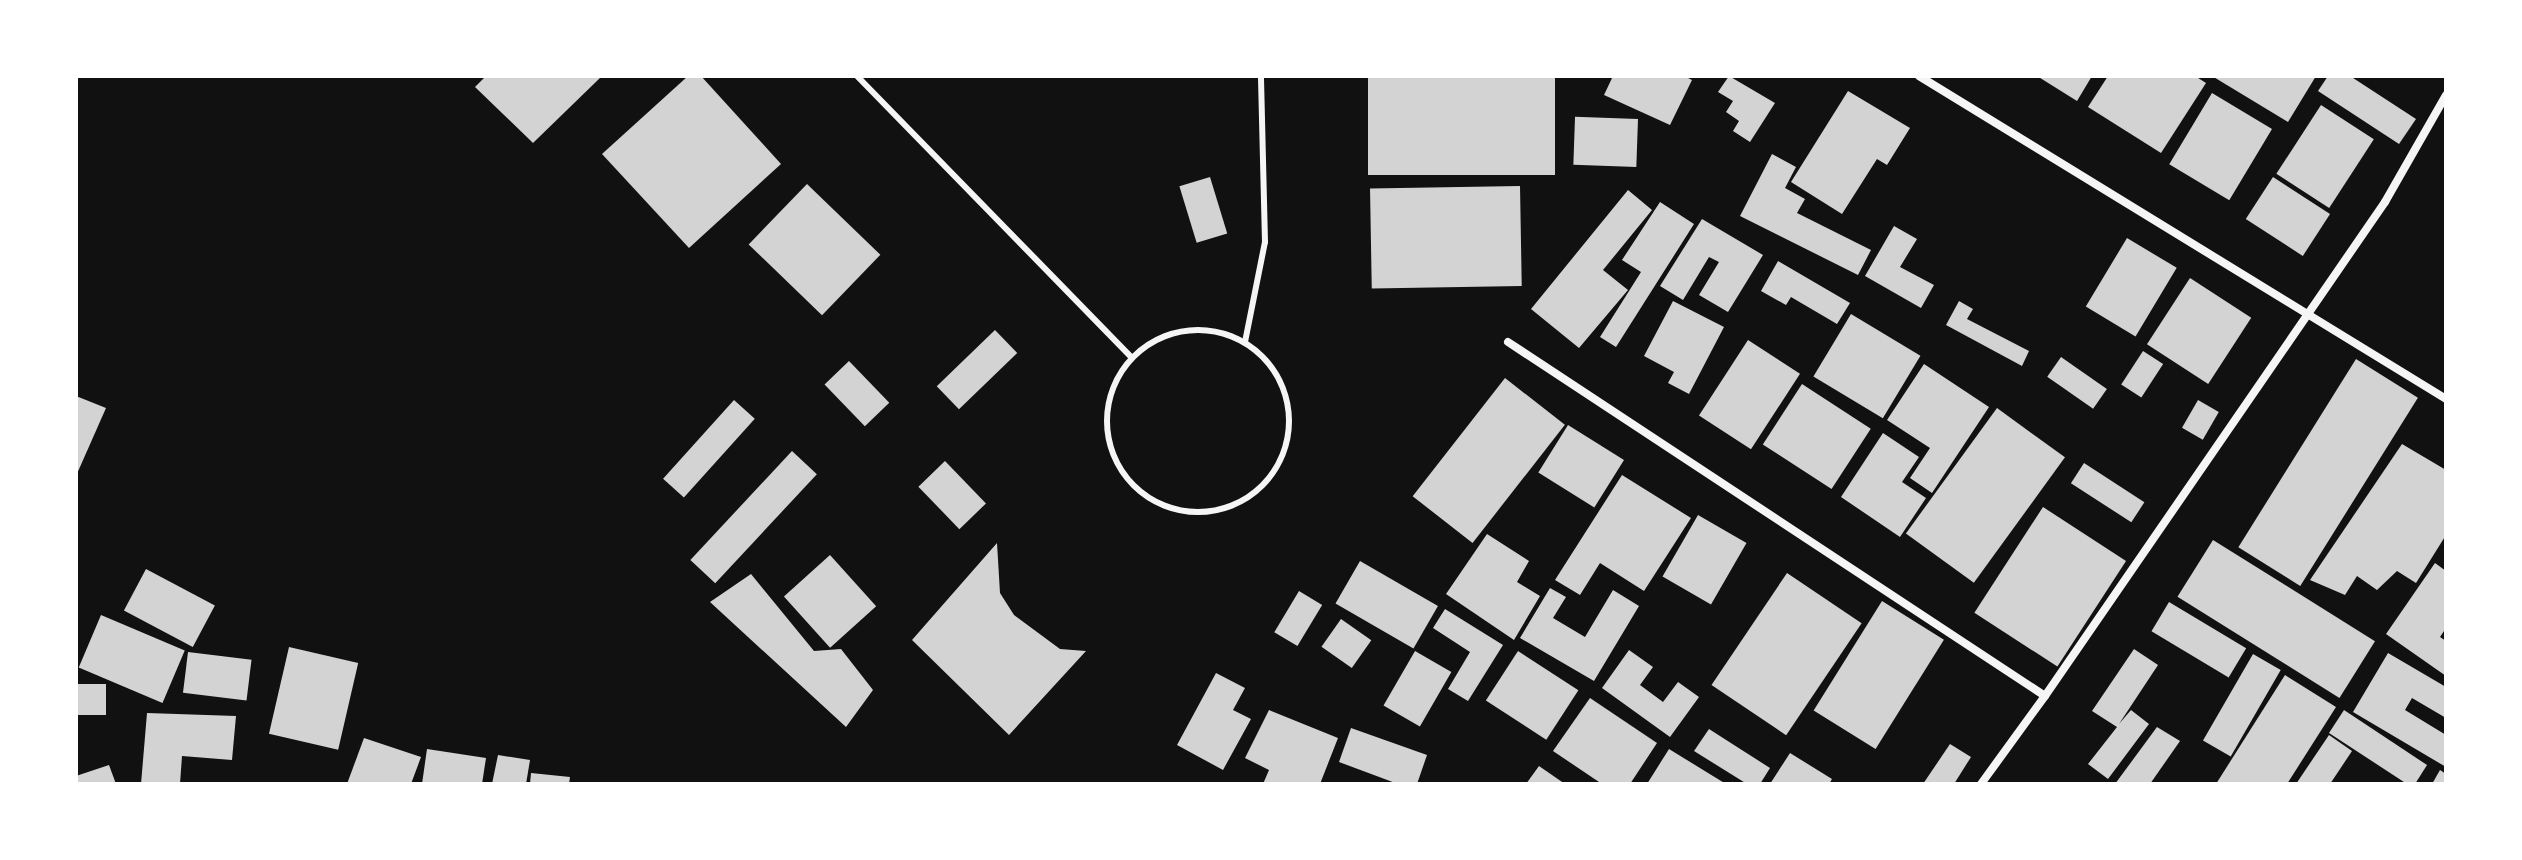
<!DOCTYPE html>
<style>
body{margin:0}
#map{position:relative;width:2522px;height:860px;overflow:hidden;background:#111;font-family:"PT Sans",sans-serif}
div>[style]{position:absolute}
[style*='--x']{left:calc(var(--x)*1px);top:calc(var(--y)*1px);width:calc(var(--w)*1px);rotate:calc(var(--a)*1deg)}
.building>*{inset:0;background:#d3d3d3;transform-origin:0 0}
.service>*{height:6px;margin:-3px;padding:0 3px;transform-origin:3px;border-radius:3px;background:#f5f5f5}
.service>.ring{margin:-3px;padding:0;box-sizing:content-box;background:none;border:6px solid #f5f5f5;border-radius:50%}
.minor>*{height:8px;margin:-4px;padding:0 4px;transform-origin:4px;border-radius:4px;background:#f5f5f5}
span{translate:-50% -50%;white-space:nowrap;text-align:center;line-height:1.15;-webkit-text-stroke:8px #fff;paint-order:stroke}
.frame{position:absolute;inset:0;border:78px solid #fff;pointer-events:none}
</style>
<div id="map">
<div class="building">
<div style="clip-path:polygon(486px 76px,602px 76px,533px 143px,475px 87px)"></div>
<div style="clip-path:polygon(688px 76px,701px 76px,781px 164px,689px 248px,602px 154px)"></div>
<div style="left:1368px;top:76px;width:187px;height:99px"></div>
<div style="clip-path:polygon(1613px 76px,1684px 76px,1692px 80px,1670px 125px,1604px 95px)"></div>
<div style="clip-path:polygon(1729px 76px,1775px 103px,1750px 142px,1733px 131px,1739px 121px,1726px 112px,1733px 101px,1718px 92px)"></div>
<div style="clip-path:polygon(2037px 76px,2092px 76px,2077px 101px)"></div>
<div style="clip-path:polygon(2108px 76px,2195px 76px,2206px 83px,2161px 153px,2088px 107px)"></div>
<div style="clip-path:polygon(2212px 76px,2316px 76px,2288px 122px)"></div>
<div style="clip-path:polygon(2328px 76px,2350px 76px,2416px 119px,2399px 144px,2318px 91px)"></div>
<div style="clip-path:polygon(1848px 91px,1910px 128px,1887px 165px,1877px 159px,1842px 214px,1791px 182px)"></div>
<div style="left:2212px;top:93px;width:70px;height:83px;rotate:31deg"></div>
<div style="left:2321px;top:105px;width:63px;height:82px;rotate:33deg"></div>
<div style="left:1638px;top:119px;width:48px;height:63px;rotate:92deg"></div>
<div style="clip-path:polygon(1772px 154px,1796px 167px,1785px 188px,1805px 199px,1797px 213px,1871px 250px,1858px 275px,1740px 216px)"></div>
<div style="left:1210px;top:177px;width:59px;height:32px;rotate:73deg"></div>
<div style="left:2273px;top:177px;width:68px;height:50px;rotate:33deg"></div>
<div style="left:807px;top:184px;width:102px;height:84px;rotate:44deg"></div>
<div style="left:1520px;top:186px;width:100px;height:150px;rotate:89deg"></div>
<div style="clip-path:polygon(1628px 190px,1652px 210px,1603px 270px,1628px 290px,1579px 348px,1531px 309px)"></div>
<div style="clip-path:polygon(1660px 202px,1694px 224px,1616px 347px,1600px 337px,1641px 272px,1622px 260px)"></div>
<div style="clip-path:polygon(1702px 219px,1763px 255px,1728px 312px,1699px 295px,1719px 262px,1709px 257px,1683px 300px,1660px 286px)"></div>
<div style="clip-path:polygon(1894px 226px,1917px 239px,1900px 267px,1934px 285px,1921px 308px,1865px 276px)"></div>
<div style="left:2127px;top:238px;width:58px;height:80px;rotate:31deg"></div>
<div style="clip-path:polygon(1778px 261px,1850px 303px,1837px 324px,1791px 297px,1786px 305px,1761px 291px)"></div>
<div style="left:2190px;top:278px;width:73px;height:79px;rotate:33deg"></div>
<div style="clip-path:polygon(1673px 301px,1724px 327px,1689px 394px,1668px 383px,1674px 372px,1644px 356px)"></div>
<div style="clip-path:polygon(1959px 301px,1973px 309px,1967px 319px,2029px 351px,2022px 366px,1946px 325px)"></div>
<div style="left:1851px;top:314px;width:81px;height:73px;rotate:31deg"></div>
<div style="left:995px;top:330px;width:32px;height:81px;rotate:46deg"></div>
<div style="left:1748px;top:340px;width:62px;height:90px;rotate:33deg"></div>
<div style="left:2143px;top:351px;width:24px;height:40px;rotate:33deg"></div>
<div style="left:2061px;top:357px;width:56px;height:24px;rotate:35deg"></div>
<div style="left:2356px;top:359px;width:73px;height:222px;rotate:32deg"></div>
<div style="left:849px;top:361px;width:58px;height:34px;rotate:46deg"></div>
<div style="clip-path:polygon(1924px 364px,1989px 407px,1932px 493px,1910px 478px,1930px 448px,1887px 420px)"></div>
<div style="left:1505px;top:378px;width:76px;height:150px;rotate:38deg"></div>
<div style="left:1802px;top:384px;width:82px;height:72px;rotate:33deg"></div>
<div style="clip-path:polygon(76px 396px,106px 408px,76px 476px)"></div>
<div style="left:734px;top:400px;width:28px;height:106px;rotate:42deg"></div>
<div style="left:2198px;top:400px;width:24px;height:32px;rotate:30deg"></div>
<div style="left:1997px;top:408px;width:84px;height:155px;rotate:36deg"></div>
<div style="left:1568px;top:425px;width:66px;height:56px;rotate:32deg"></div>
<div style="clip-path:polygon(1883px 433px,1919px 457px,1902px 482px,1926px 498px,1900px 537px,1841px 497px)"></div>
<div style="clip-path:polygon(2402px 444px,2446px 470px,2446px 535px,2416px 583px,2397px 571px,2377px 590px,2357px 576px,2345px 595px,2310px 580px)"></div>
<div style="left:792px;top:451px;width:34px;height:149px;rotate:43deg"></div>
<div style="left:945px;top:461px;width:59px;height:37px;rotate:46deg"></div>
<div style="left:2084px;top:463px;width:72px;height:24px;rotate:33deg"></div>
<div style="clip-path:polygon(1622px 475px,1691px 518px,1644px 591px,1600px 563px,1580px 595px,1555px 580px)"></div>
<div style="left:2043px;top:507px;width:99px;height:126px;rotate:33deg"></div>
<div style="left:1698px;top:515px;width:56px;height:71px;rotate:30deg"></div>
<div style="clip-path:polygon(1487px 534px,1529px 561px,1517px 582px,1540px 596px,1514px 640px,1446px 594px)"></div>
<div style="left:2213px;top:540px;width:191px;height:67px;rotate:32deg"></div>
<div style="clip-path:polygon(997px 543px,1000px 593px,1014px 615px,1060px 649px,1086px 651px,1009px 735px,912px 640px)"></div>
<div style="left:830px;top:555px;width:69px;height:62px;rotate:48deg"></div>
<div style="left:1360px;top:561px;width:90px;height:49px;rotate:30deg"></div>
<div style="clip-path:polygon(2435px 563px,2446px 571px,2446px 628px,2440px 637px,2446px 641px,2446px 676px,2386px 634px)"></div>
<div style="left:146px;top:569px;width:78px;height:47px;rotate:28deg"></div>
<div style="left:1787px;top:573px;width:90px;height:135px;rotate:34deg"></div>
<div style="clip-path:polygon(751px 574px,814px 651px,841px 649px,873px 690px,846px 727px,710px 602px)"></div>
<div style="clip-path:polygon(1550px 588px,1566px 597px,1553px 618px,1585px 637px,1613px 590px,1639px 606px,1594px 681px,1520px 638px)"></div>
<div style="left:1299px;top:591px;width:27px;height:48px;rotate:31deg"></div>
<div style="left:1882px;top:601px;width:73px;height:129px;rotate:32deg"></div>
<div style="left:2169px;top:602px;width:90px;height:34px;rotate:31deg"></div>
<div style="clip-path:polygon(1445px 609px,1503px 645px,1468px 701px,1448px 689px,1470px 652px,1433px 628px)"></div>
<div style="left:101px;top:615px;width:91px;height:57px;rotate:23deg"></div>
<div style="left:1341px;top:619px;width:37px;height:34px;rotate:35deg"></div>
<div style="left:289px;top:647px;width:71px;height:89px;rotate:13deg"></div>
<div style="clip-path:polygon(2134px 649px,2158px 665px,2119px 724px,2131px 710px,2149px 724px,2108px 779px,2088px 764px,2117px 727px,2092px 711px)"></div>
<div style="clip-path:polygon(1629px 650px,1653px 667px,1640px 685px,1663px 702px,1678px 682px,1699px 697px,1670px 737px,1602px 688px)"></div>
<div style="left:1415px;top:651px;width:42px;height:63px;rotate:30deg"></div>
<div style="left:1518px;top:651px;width:72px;height:59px;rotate:33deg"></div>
<div style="left:188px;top:652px;width:64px;height:41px;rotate:7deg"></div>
<div style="clip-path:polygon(2388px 653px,2446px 687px,2446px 718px,2412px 698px,2405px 710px,2446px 735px,2446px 767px,2353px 712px)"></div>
<div style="left:2253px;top:654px;width:32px;height:100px;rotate:30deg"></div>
<div style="clip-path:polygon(1216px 673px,1245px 688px,1233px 710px,1251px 719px,1223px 770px,1177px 745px)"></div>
<div style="clip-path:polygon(2285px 675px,2336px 707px,2287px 784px,2216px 784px)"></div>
<div style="left:76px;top:684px;width:30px;height:31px"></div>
<div style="clip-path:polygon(1590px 698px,1657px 743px,1630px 784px,1602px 784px,1553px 751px)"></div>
<div style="clip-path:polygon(1269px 710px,1338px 738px,1320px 784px,1263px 784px,1269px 770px,1245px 758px)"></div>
<div style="clip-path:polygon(2344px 710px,2427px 765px,2415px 784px,2407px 784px,2329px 733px)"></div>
<div style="clip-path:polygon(147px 713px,236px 716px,232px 760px,182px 756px,180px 784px,141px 784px)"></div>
<div style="clip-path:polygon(2157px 727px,2180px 741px,2150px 784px,2115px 784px)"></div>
<div style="clip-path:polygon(1351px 728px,1427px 755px,1417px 784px,1398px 784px,1339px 762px)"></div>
<div style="clip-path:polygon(1709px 729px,1770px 768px,1760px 784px,1747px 784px,1694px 751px)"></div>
<div style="clip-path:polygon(2329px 735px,2352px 751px,2330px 784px,2296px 784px)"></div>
<div style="clip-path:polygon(364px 738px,421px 757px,411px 784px,347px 784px)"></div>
<div style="clip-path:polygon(1950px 744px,1971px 757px,1954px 784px,1923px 784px)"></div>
<div style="clip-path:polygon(427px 749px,486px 758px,482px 784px,422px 784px)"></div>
<div style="clip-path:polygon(1669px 749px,1726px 784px,1647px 784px)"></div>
<div style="clip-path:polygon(1790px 753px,1832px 779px,1829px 784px,1770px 784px)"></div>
<div style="clip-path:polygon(498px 755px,530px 760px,526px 784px,492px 784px)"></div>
<div style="clip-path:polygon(109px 765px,116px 784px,76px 784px,76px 776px)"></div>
<div style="clip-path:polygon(1539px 766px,1565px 784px,1526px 784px)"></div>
<div style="clip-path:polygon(2440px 770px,2446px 774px,2446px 784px,2432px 784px)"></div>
<div style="clip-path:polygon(531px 773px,570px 777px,569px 784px,530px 784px)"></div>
</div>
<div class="service">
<div style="--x:857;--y:76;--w:392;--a:45.7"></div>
<div class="ring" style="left:1107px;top:330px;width:176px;height:176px"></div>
<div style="--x:1245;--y:342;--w:102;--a:-78.7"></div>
<div style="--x:1265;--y:242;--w:166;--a:-91.4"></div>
</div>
<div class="minor">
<div style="--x:1919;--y:76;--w:618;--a:31.5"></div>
<div style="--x:1508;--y:342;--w:643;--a:33.39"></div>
<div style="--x:1981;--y:784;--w:109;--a:-54"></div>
<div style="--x:2045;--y:696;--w:600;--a:-55.46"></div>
<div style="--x:2385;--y:202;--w:123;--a:-60.3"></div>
</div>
<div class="frame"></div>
</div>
